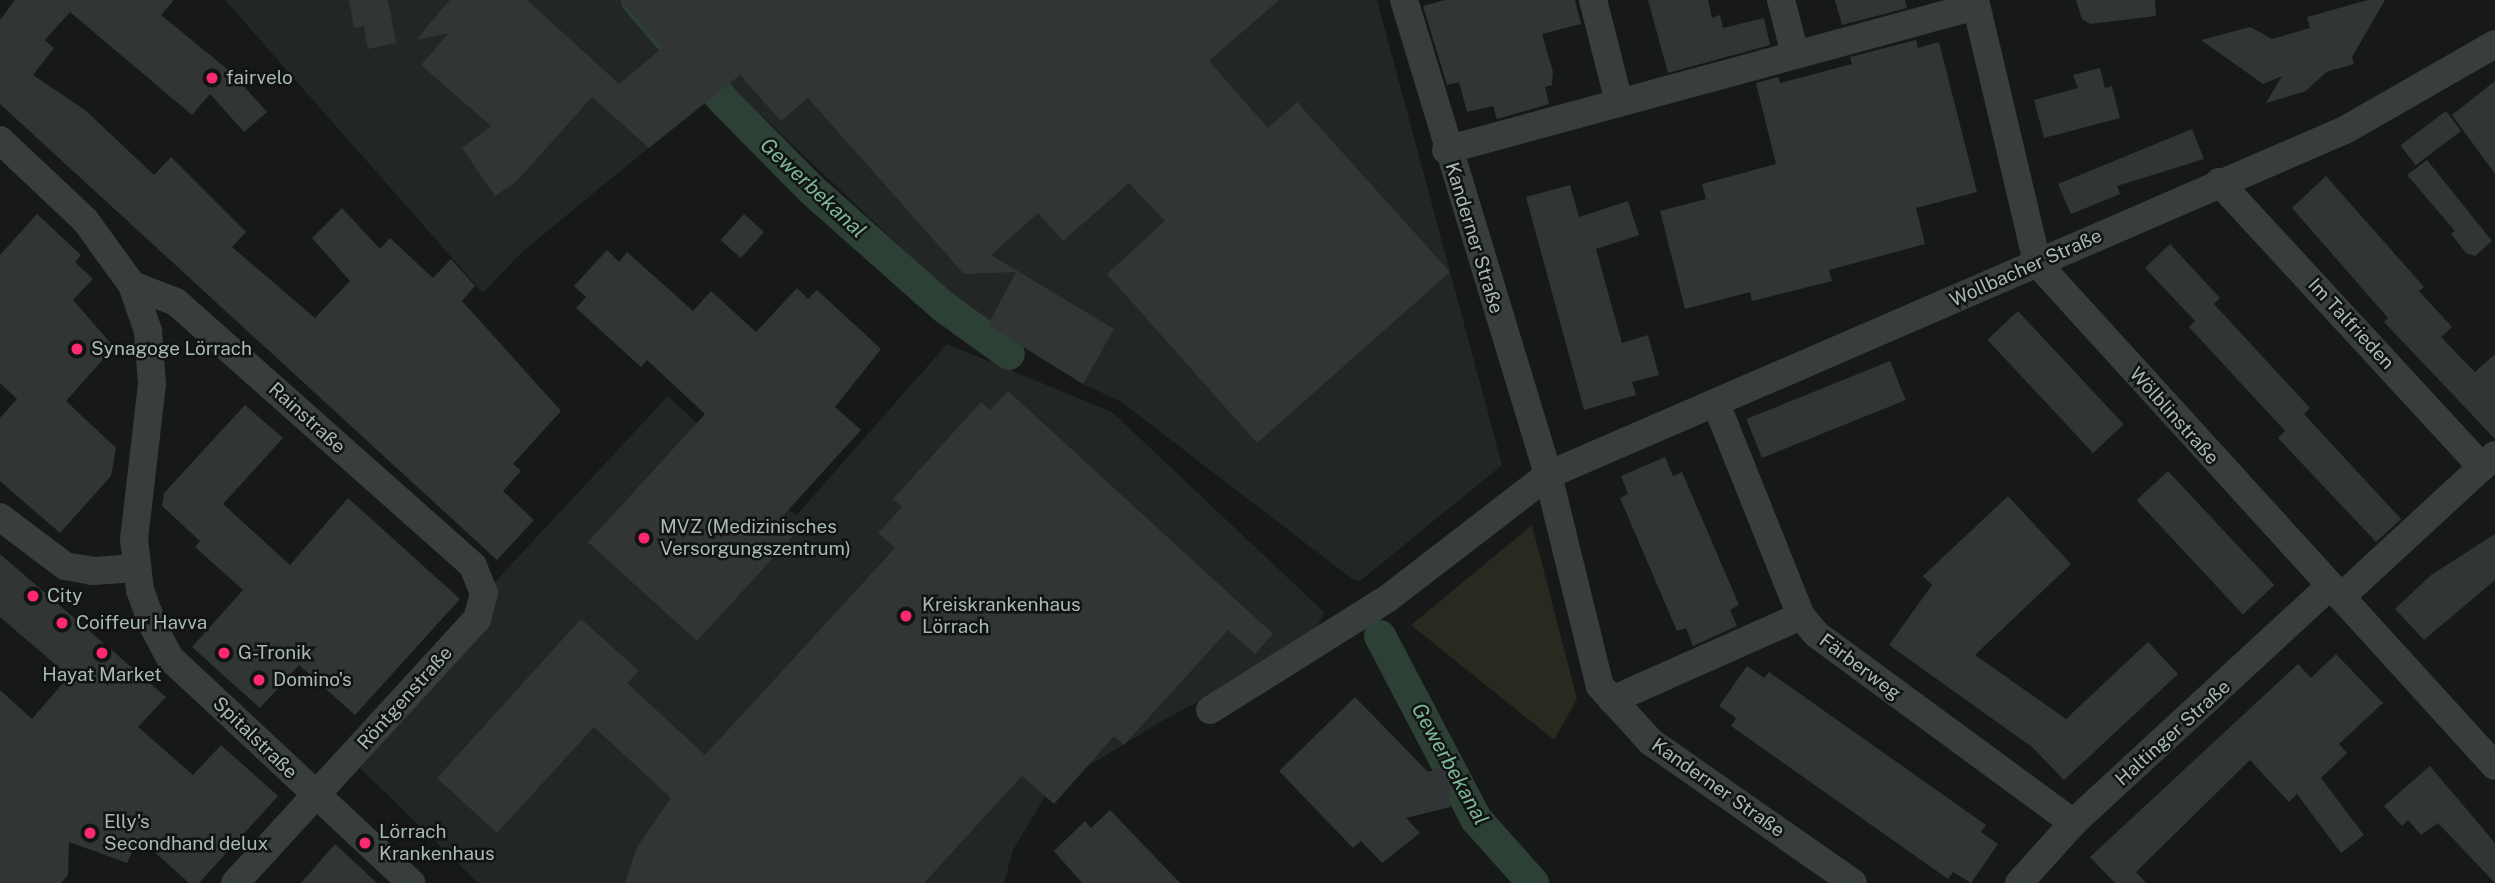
<!DOCTYPE html>
<meta charset="utf-8">
<style>
body{margin:0}
#map{position:relative;width:2495px;height:883px;overflow:hidden;background:#171919;font-family:"Public Sans",sans-serif}
div>[style]{position:absolute}
[style*='--x']{left:calc(var(--x)*1px);top:calc(var(--y)*1px);width:calc(var(--w)*1px);rotate:calc(var(--a)*1deg)}
.built>*{inset:0;background:#222626}
.green>*{inset:0;background:#282a20}
.canal>*{height:32px;margin:-16px;padding:0 16px;transform-origin:16px;border-radius:16px;background:#2d4036}
.building>*{inset:0;background:#313535;transform-origin:0 0}
.minor>*{height:28px;margin:-14px;padding:0 14px;transform-origin:14px;border-radius:14px;background:#373e3d}
.dots>*{width:19px;height:19px;translate:-50% -50%;box-sizing:border-box;border:4px solid #121414;border-radius:50%}
span{translate:-50% -50%;white-space:nowrap;text-align:center;line-height:1.15;-webkit-text-stroke:5px #121414;paint-order:stroke}
.poi-label{font-size:19px;color:#a7bab5}
.left{translate:0 -50%;text-align:left}
.street-label{font-size:19px;color:#a7bab5}
.water-label{font-size:21px;color:#7bb898;font-style:italic}
</style>
<div id="map">
<div class="built">
<div style="clip-path:polygon(225px 0,1377px 0,1502px 465px,1360px 581px,1351px 578px,1120px 401px,1083px 384px,973px 315px,727px 83px,521px 253px,483px 293px)"></div>
<div style="clip-path:polygon(947px 344px,1112px 412px,1325px 613px,1306px 644px,1162px 721px,1049px 790px,1013px 850px,1004px 883px,478px 883px,360px 768px,490px 619px,494px 583px,668px 396px,796px 516px)"></div>
</div>
<div class="green">
<div style="clip-path:polygon(1532px 525px,1577px 699px,1554px 740px,1411px 625px)"></div>
</div>
<div class="canal">
<div style="--x:637;--y:0;--w:136;--a:49.2"></div>
<div style="--x:726;--y:103;--w:122;--a:45.3"></div>
<div style="--x:812;--y:190;--w:176;--a:41.6"></div>
<div style="--x:944;--y:307;--w:80;--a:35.9"></div>
<div style="--x:1380;--y:636;--w:207;--a:62.3"></div>
<div style="--x:1476;--y:819;--w:86;--a:48.3"></div>
</div>
<div class="building">
<div style="clip-path:polygon(15px 0,174px 0,161px 15px,232px 73px,267px 112px,244px 132px,210px 94px,192px 115px,70px 12px,45px 40px,54px 48px,33px 75px,85px 110px,154px 175px,171px 157px,246px 232px,232px 247px,315px 318px,350px 281px,312px 238px,342px 208px,380px 249px,390px 238px,433px 278px,451px 259px,475px 286px,462px 301px,561px 411px,513px 464px,521px 471px,503px 491px,534px 520px,497px 560px,0 104px,0 20px)"></div>
<div style="clip-path:polygon(349px 0,388px 0,396px 43px,368px 49px,364px 26px,354px 28px)"></div>
<div style="clip-path:polygon(450px 0,527px 0,619px 84px,662px 48px,620px 0,1279px 0,1209px 61px,1268px 128px,1297px 102px,1450px 272px,1257px 443px,1107px 274px,1165px 221px,1129px 183px,1063px 241px,1038px 213px,991px 255px,1114px 329px,1083px 384px,988px 325px,1016px 272px,964px 274px,808px 98px,781px 121px,740px 75px,649px 148px,592px 97px,516px 182px,495px 196px,462px 148px,491px 126px,421px 65px,449px 33px,416px 40px)"></div>
<div style="clip-path:polygon(1445px 0,1575px 0,1581px 24px,1542px 34px,1553px 72px,1552px 85px,1545px 87px,1549px 104px,1497px 119px,1493px 106px,1467px 112px,1459px 82px,1447px 85px,1423px 6px)"></div>
<div style="clip-path:polygon(1648px 0,1708px 0,1712px 18px,1720px 15px,1723px 28px,1764px 18px,1770px 45px,1668px 73px)"></div>
<div style="clip-path:polygon(1835px 0,1905px 0,1907px 8px,1842px 25px)"></div>
<div style="clip-path:polygon(2076px 0,2155px 0,2156px 16px,2090px 24px,2082px 19px)"></div>
<div style="clip-path:polygon(2368px 0,2385px 0,2352px 57px,2354px 64px,2326px 72px,2306px 91px,2266px 103px,2282px 76px,2263px 84px,2201px 40px,2250px 27px,2272px 39px,2310px 28px,2307px 17px)"></div>
<div style="clip-path:polygon(1916px 40px,1918px 48px,1939px 42px,1977px 192px,1916px 208px,1925px 244px,1829px 270px,1832px 281px,1752px 301px,1750px 292px,1685px 309px,1660px 211px,1706px 199px,1702px 184px,1776px 164px,1756px 83px,1778px 77px,1780px 83px,1852px 64px,1850px 57px)"></div>
<div style="clip-path:polygon(2100px 68px,2105px 88px,2112px 86px,2120px 118px,2044px 138px,2034px 100px,2078px 88px,2073px 75px)"></div>
<div style="clip-path:polygon(2495px 81px,2495px 174px,2452px 115px)"></div>
<div style="left:2446px;top:111px;width:25px;height:57px;rotate:53deg"></div>
<div style="clip-path:polygon(2192px 129px,2204px 159px,2117px 186px,2120px 194px,2071px 214px,2058px 184px)"></div>
<div style="clip-path:polygon(2427px 160px,2492px 241px,2475px 256px,2466px 253px,2451px 234px,2455px 231px,2407px 175px)"></div>
<div style="clip-path:polygon(2326px 176px,2424px 287px,2419px 291px,2452px 327px,2441px 337px,2458px 355px,2475px 372px,2495px 354px,2495px 439px,2384px 322px,2388px 318px,2292px 208px)"></div>
<div style="clip-path:polygon(1570px 185px,1579px 217px,1628px 201px,1639px 235px,1596px 249px,1622px 343px,1648px 335px,1659px 375px,1632px 382px,1636px 395px,1584px 410px,1526px 197px)"></div>
<div style="clip-path:polygon(37px 214px,81px 255px,75px 262px,93px 279px,73px 300px,114px 347px,66px 401px,116px 448px,111px 476px,60px 533px,0 481px,0 418px,17px 399px,0 383px,0 255px)"></div>
<div style="left:744px;top:214px;width:27px;height:35px;rotate:42deg"></div>
<div style="clip-path:polygon(2170px 244px,2220px 298px,2214px 304px,2310px 408px,2304px 414px,2401px 519px,2376px 542px,2278px 438px,2285px 431px,2189px 327px,2195px 321px,2145px 268px)"></div>
<div style="clip-path:polygon(607px 250px,619px 262px,627px 252px,693px 311px,711px 291px,756px 332px,797px 288px,808px 299px,817px 290px,881px 349px,835px 407px,861px 430px,780px 519px,795px 534px,697px 641px,588px 542px,705px 414px,647px 360px,641px 367px,576px 308px,586px 297px,574px 286px)"></div>
<div style="left:2018px;top:311px;width:155px;height:42px;rotate:47deg"></div>
<div style="left:1890px;top:361px;width:42px;height:155px;rotate:68deg"></div>
<div style="clip-path:polygon(1008px 391px,1273px 634px,1255px 654px,1228px 630px,1124px 745px,1114px 736px,1054px 804px,1022px 776px,924px 883px,625px 883px,637px 847px,671px 798px,594px 727px,497px 833px,437px 778px,581px 619px,639px 671px,627px 683px,705px 755px,895px 548px,878px 533px,902px 507px,893px 499px,981px 402px,990px 410px)"></div>
<div style="clip-path:polygon(245px 405px,283px 438px,223px 504px,290px 565px,348px 498px,460px 599px,355px 715px,299px 665px,260px 708px,192px 647px,243px 590px,195px 547px,200px 541px,162px 506px,164px 493px)"></div>
<div style="clip-path:polygon(1665px 457px,1673px 476px,1682px 472px,1739px 605px,1730px 610px,1737px 626px,1693px 646px,1686px 628px,1677px 631px,1620px 498px,1628px 494px,1621px 476px)"></div>
<div style="left:2168px;top:471px;width:156px;height:43px;rotate:47deg"></div>
<div style="clip-path:polygon(2008px 496px,2071px 564px,1975px 655px,2066px 719px,2148px 642px,2178px 674px,2064px 780px,2032px 747px,1889px 645px,1932px 585px,1923px 576px)"></div>
<div style="clip-path:polygon(2495px 534px,2495px 580px,2424px 640px,2395px 609px,2431px 575px)"></div>
<div style="clip-path:polygon(0 554px,166px 697px,138px 727px,193px 775px,221px 745px,278px 796px,199px 883px,189px 883px,139px 838px,127px 863px,69px 842px,68px 875px,61px 883px,0 883px,0 690px,32px 719px,69px 676px,0 617px)"></div>
<div style="clip-path:polygon(2336px 654px,2383px 703px,2339px 744px,2347px 753px,2321px 778px,2364px 835px,2341px 853px,2297px 794px,2289px 802px,2250px 760px,2136px 872px,2146px 883px,2115px 883px,2090px 857px,2298px 664px,2311px 678px)"></div>
<div style="clip-path:polygon(1747px 666px,1764px 678px,1769px 672px,1986px 825px,1981px 832px,1998px 844px,1971px 883px,1953px 872px,1948px 879px,1731px 726px,1736px 718px,1719px 706px)"></div>
<div style="clip-path:polygon(1355px 697px,1428px 772px,1450px 764px,1450px 807px,1406px 818px,1420px 833px,1382px 863px,1361px 841px,1353px 848px,1279px 771px)"></div>
<div style="clip-path:polygon(2430px 766px,2495px 843px,2495px 883px,2438px 823px,2421px 835px,2408px 820px,2402px 826px,2384px 806px)"></div>
<div style="clip-path:polygon(1110px 810px,1180px 883px,1082px 883px,1054px 851px,1085px 821px,1091px 828px)"></div>
<div style="clip-path:polygon(335px 844px,377px 883px,301px 883px)"></div>
</div>
<div class="minor">
<div style="--x:1404;--y:0;--w:496;--a:73.1"></div>
<div style="--x:1548;--y:475;--w:217;--a:76.2"></div>
<div style="--x:1600;--y:686;--w:76;--a:47.7"></div>
<div style="--x:1651;--y:742;--w:246;--a:34.9"></div>
<div style="--x:1593;--y:0;--w:105;--a:75.7"></div>
<div style="--x:1781;--y:0;--w:56;--a:75.5"></div>
<div style="--x:1975;--y:0;--w:270;--a:76.7"></div>
<div style="--x:2037;--y:263;--w:680;--a:47.68"></div>
<div style="--x:0;--y:140;--w:117;--a:43.3"></div>
<div style="--x:85;--y:220;--w:80;--a:54.1"></div>
<div style="--x:132;--y:285;--w:47;--a:21.1"></div>
<div style="--x:176;--y:302;--w:397;--a:41.6"></div>
<div style="--x:473;--y:566;--w:29;--a:68"></div>
<div style="--x:484;--y:593;--w:27;--a:105"></div>
<div style="--x:477;--y:619;--w:358;--a:132.5"></div>
<div style="--x:1446;--y:150;--w:549;--a:-15.2"></div>
<div style="--x:2219;--y:182;--w:388;--a:47.3"></div>
<div style="--x:132;--y:285;--w:49;--a:70.8"></div>
<div style="--x:148;--y:331;--w:53;--a:85.7"></div>
<div style="--x:152;--y:384;--w:156;--a:96.6"></div>
<div style="--x:134;--y:539;--w:51;--a:83.3"></div>
<div style="--x:140;--y:590;--w:38;--a:70"></div>
<div style="--x:153;--y:626;--w:36;--a:62"></div>
<div style="--x:170;--y:658;--w:330;--a:43"></div>
<div style="--x:1717;--y:406;--w:226;--a:68.2"></div>
<div style="--x:1801;--y:616;--w:23;--a:50"></div>
<div style="--x:1816;--y:634;--w:319;--a:36.3"></div>
<div style="--x:0;--y:517;--w:81;--a:37"></div>
<div style="--x:65;--y:566;--w:28;--a:10"></div>
<div style="--x:93;--y:571;--w:44;--a:-3.9"></div>
<div style="--x:2341;--y:597;--w:209;--a:-42.7"></div>
<div style="--x:1612;--y:700;--w:207;--a:-24"></div>
<div style="--x:1210;--y:710;--w:209;--a:-32.1"></div>
<div style="--x:1387;--y:599;--w:203;--a:-37.6"></div>
<div style="--x:1548;--y:475;--w:868;--a:-23.41"></div>
<div style="--x:2345;--y:130;--w:173;--a:-29.8"></div>
<div style="--x:2019;--y:883;--w:81;--a:-48"></div>
<div style="--x:2073;--y:823;--w:350;--a:-42.7"></div>
</div>
<div class="dots">
<div style="left:212px;top:78px;background:#ff296f"></div>
<div style="left:77px;top:349px;background:#ff296f"></div>
<div style="left:644px;top:538px;background:#ff296f"></div>
<div style="left:33px;top:596px;background:#ff296f"></div>
<div style="left:906px;top:616px;background:#ff296f"></div>
<div style="left:62px;top:623px;background:#ff296f"></div>
<div style="left:102px;top:653px;background:#ff296f"></div>
<div style="left:224px;top:653px;background:#ff296f"></div>
<div style="left:259px;top:680px;background:#ff296f"></div>
<div style="left:90px;top:833px;background:#ff296f"></div>
<div style="left:365px;top:843px;background:#ff296f"></div>
</div>
<div class="poi-label">
<span class="left" style="left:226px;top:78px">fairvelo</span>
<span class="left" style="left:91px;top:349px">Synagoge Lörrach</span>
<span class="left" style="left:660px;top:538px">MVZ (Medizinisches<br>Versorgungszentrum)</span>
<span class="left" style="left:47px;top:596px">City</span>
<span class="left" style="left:922px;top:616px">Kreiskrankenhaus<br>Lörrach</span>
<span class="left" style="left:76px;top:623px">Coiffeur Havva</span>
<span class="left" style="left:238px;top:653px">G-Tronik</span>
<span style="left:102px;top:675px">Hayat Market</span>
<span class="left" style="left:273px;top:680px">Domino's</span>
<span class="left" style="left:104px;top:833px">Elly's<br>Secondhand delux</span>
<span class="left" style="left:379px;top:843px">Lörrach<br>Krankenhaus</span>
</div>
<div class="street-label">
<span style="left:1474px;top:238px;rotate:73deg">Kanderner Straße</span>
<span style="left:2026px;top:268px;rotate:-24deg">Wollbacher Straße</span>
<span style="left:2351px;top:324px;rotate:47deg">Im Talfrieden</span>
<span style="left:2174px;top:416px;rotate:48deg">Wölblinstraße</span>
<span style="left:307px;top:418px;rotate:42deg">Rainstraße</span>
<span style="left:1860px;top:667px;rotate:37deg">Färberweg</span>
<span style="left:405px;top:698px;rotate:-48deg">Röntgenstraße</span>
<span style="left:2173px;top:733px;rotate:-42deg">Haltinger Straße</span>
<span style="left:255px;top:738px;rotate:44deg">Spitalstraße</span>
<span style="left:1718px;top:788px;rotate:35deg">Kanderner Straße</span>
</div>
<div class="water-label">
<span style="left:813px;top:188px;rotate:43deg">Gewerbekanal</span>
<span style="left:1450px;top:764px;rotate:61deg">Gewerbekanal</span>
</div>
</div>
